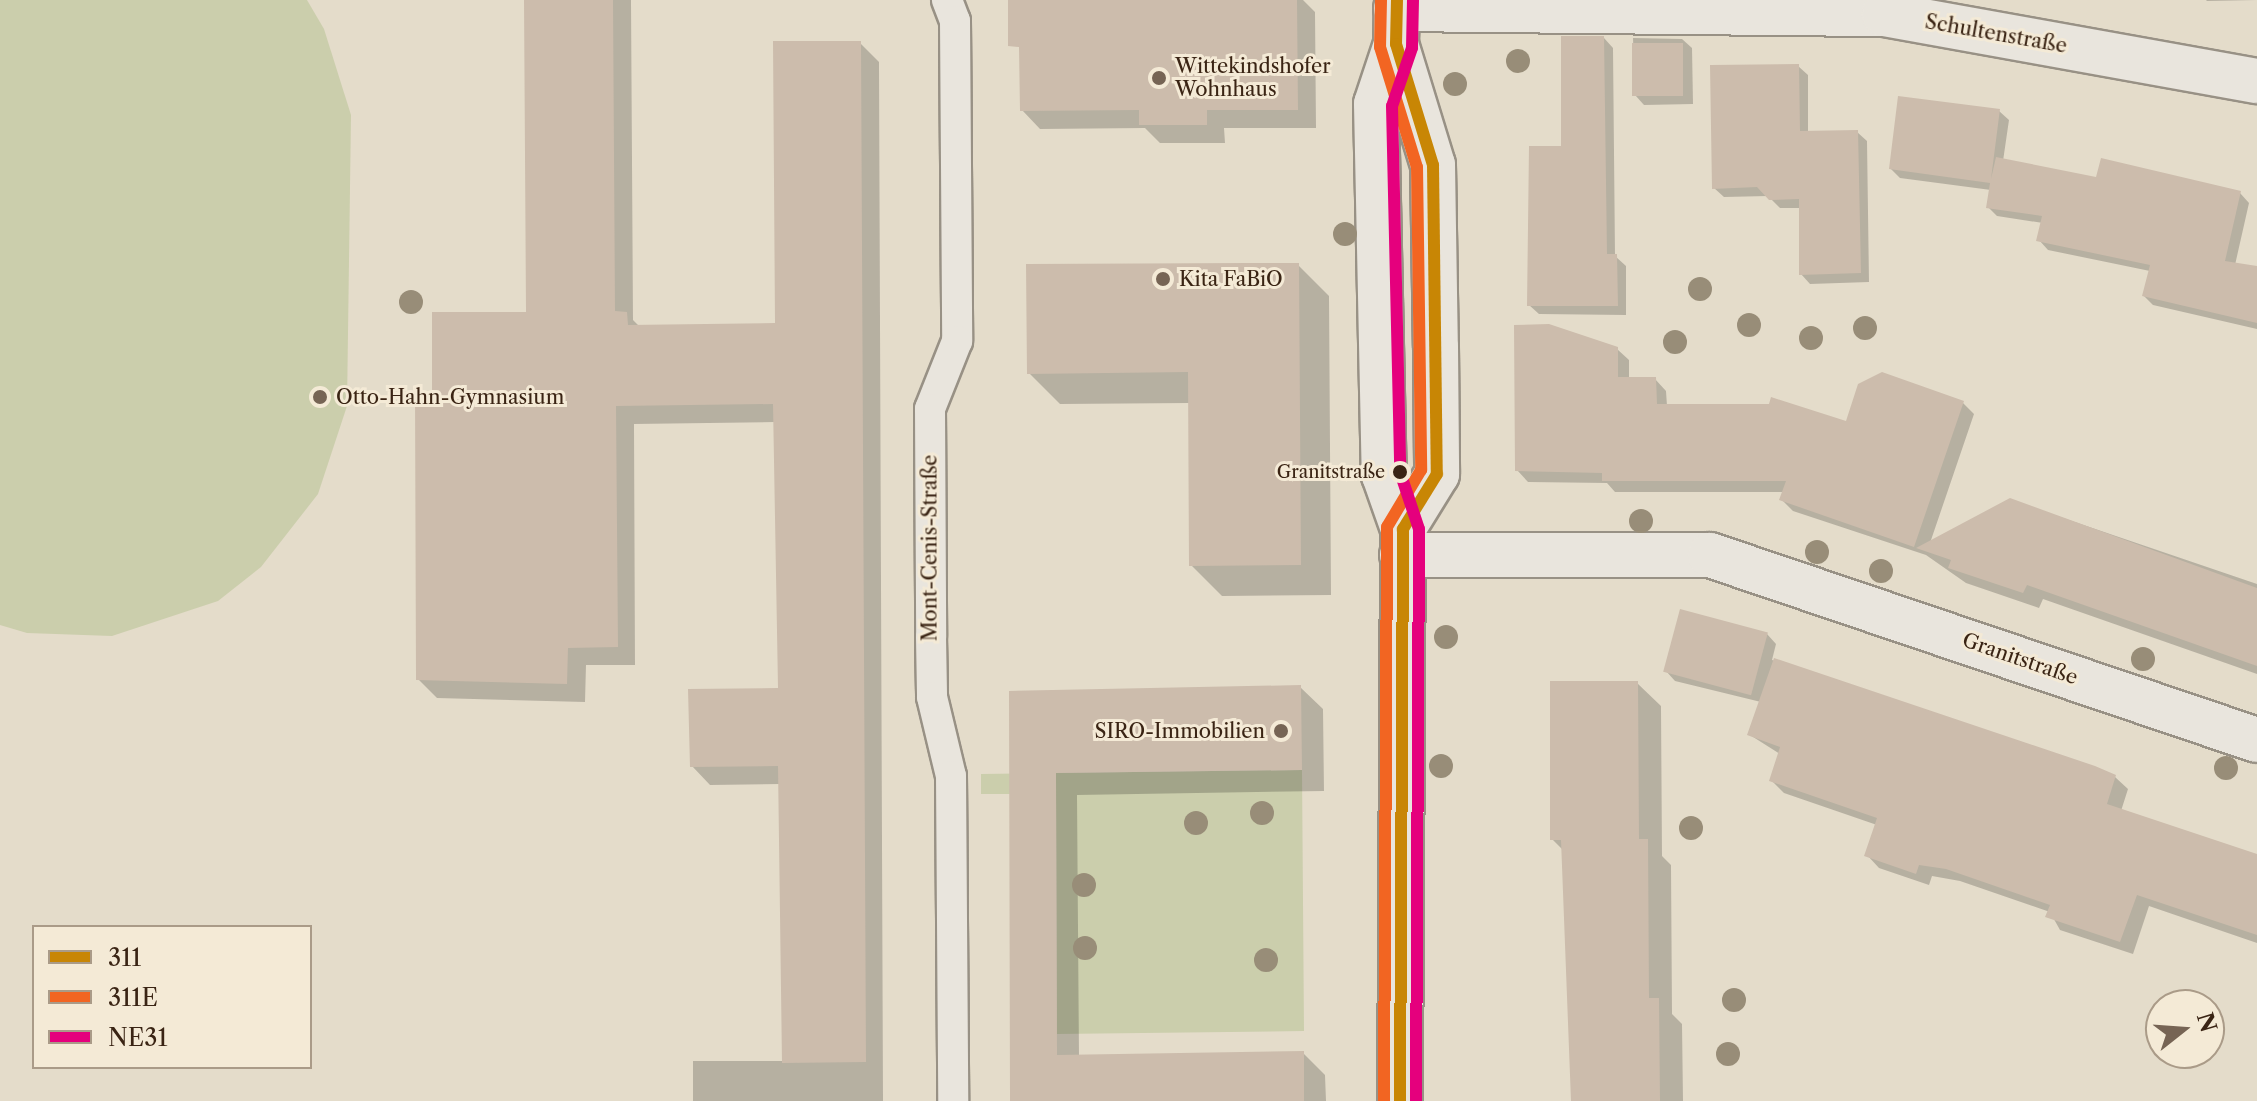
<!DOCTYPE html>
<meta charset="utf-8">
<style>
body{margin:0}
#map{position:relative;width:2257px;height:1101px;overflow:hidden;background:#e4dcca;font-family:"Libre Caslon Text",serif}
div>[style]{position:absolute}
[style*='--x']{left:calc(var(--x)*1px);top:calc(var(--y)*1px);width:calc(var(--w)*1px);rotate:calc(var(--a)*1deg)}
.green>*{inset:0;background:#cbceac}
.shadow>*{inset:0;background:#0003}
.building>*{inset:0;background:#ccbcac;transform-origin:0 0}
.roads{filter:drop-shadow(2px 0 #989185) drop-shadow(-2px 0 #989185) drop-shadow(0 2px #989185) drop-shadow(0 -2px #989185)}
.lane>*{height:30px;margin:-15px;padding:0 15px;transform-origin:15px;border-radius:15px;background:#e9e5dd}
.street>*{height:44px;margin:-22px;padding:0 22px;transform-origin:22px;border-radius:22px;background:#e9e5dd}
.bus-1>*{height:12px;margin:-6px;padding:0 6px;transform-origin:6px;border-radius:6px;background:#c88605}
.bus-2>*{height:12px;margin:-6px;padding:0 6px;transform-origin:6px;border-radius:6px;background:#f26522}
.bus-3>*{height:12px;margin:-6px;padding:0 6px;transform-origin:6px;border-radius:6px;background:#e5007d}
.trees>*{width:24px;height:24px;margin:-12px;border-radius:50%;background:#988d78}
.dots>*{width:22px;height:22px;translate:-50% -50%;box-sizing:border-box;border:4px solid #f4ead6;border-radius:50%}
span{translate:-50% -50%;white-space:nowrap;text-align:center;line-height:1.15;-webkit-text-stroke:6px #f4ead6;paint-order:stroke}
.bus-label{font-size:18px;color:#3a2414}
.right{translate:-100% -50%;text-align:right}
.street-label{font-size:20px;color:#3a2414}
.poi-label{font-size:20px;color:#3a2414}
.left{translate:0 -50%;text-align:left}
.legend{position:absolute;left:32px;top:925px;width:280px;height:144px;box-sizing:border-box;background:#f4ead6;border:2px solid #aa9b88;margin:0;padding:10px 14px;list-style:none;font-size:24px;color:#3a2414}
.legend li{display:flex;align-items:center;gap:16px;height:40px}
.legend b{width:40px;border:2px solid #aa9b88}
.north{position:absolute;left:2145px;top:989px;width:80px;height:80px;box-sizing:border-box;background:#f4ead6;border:2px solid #aa9b88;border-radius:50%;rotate:73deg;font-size:22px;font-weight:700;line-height:32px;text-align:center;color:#3a2414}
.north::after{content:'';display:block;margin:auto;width:28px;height:36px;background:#766454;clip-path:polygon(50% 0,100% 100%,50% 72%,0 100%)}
</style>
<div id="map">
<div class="green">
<div style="clip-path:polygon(0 0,307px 0,324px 29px,351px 115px,347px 406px,318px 494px,261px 567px,218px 601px,112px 636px,27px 633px,0 625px)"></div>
<div style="clip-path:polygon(1302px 770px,1304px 1031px,1057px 1034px,1056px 794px,981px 794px,981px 774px)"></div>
</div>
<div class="shadow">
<div style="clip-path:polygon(526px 0,631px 0,633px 320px,640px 327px,777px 325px,860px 43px,879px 62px,883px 1101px,693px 1101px,693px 1061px,784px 1061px,780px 784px,710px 785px,692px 766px,780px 690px,775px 422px,634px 424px,635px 665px,586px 665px,585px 702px,437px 698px,418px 679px,434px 394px,528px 314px)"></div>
<div style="clip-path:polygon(1082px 0,1303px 0,1315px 12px,1316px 128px,1224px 128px,1225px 143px,1160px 143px,1145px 128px,1040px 129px,1022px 110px)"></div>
<div style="clip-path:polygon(2206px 0,2257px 0,2207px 1px)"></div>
<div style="clip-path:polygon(1604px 38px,1613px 48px,1615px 256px,1626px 266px,1626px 315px,1539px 314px,1529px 305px,1563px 148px)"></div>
<div style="clip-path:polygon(1633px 38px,1682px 39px,1692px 48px,1693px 104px,1644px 105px,1635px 95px)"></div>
<div style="clip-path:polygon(1798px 66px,1808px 75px,1808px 133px,1857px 132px,1867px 141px,1869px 282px,1810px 284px,1801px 274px,1801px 208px,1780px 208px,1768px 196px,1724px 197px,1714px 188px)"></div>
<div style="clip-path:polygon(1999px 111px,2009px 120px,2003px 161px,2098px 180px,2240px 193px,2249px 203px,2235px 265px,2257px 268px,2257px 329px,2153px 305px,2144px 296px,2150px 271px,2048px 250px,2039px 240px,2043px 223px,1997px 216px,1988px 207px,1991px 190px,1900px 178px,1891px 169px)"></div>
<div style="clip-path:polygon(1298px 265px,1329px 296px,1331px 595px,1222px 596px,1191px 565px,1190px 403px,1060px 404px,1029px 373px)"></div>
<div style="clip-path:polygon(1617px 349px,1629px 360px,1629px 379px,1655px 379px,1666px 391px,1667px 406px,1847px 424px,1963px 403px,1974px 414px,1930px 543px,2010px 500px,2257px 584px,2257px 674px,2043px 599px,2039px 608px,1966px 583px,1926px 555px,1793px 511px,1782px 500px,1784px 492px,1615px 492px,1607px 483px,1528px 482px,1517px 470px)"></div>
<div style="clip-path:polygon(1767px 634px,1776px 644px,1772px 660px,2115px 777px,2128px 789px,2121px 811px,2257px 857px,2257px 943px,2149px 906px,2133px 954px,2060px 930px,2050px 912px,1960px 881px,1932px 876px,1929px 885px,1879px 868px,1867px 855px,1877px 825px,1784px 793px,1771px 780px,1780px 754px,1750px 735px,1761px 702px,1675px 681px,1666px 671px)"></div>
<div style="clip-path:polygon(1637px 683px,1661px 706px,1662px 856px,1671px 865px,1672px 1014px,1682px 1024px,1683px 1101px,1572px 1101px,1563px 850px,1552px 839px)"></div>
<div style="clip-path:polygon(1300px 687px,1323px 709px,1324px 791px,1077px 795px,1079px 1057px,1303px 1053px,1325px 1075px,1326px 1101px,1012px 1101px,1011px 693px)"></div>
</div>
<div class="building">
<div style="clip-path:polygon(524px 0,613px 0,615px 311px,627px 312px,628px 325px,775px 323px,773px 41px,861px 41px,866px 1062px,782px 1063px,778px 766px,690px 767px,688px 689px,778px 688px,773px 404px,616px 406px,618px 647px,568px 648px,567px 684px,416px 680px,415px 392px,432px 392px,432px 312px,526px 312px)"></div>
<div style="clip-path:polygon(1008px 0,1297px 0,1298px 110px,1207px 110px,1207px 125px,1139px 125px,1139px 110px,1020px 111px,1019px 47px,1008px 46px)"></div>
<div style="clip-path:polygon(1561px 36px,1604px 36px,1607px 254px,1617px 254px,1618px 306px,1527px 306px,1529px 146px,1561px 146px)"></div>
<div style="left:1632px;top:43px;width:51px;height:53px"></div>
<div style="clip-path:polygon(1799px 64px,1800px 131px,1858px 130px,1861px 273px,1799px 275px,1799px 199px,1769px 200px,1757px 187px,1712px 189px,1710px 65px)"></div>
<div style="clip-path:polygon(1898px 96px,2000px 109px,1991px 179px,1996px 157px,2096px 177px,2101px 158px,2241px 191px,2225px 261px,2257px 266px,2257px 323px,2142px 296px,2150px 265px,2036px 241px,2042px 216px,1986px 208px,1990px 183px,1889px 169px)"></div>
<div style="clip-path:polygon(1248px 263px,1299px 263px,1301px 565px,1189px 566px,1188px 372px,1027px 374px,1026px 264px)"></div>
<div style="clip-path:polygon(1549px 324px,1618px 347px,1618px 377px,1656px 377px,1657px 404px,1769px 404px,1771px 397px,1846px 421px,1858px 384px,1882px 372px,1964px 401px,1914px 547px,1779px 500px,1786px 481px,1602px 481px,1602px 473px,1515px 471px,1514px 325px)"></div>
<div style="clip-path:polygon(2010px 498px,2257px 588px,2257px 666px,2027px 585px,2023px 593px,1948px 568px,1951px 560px,1916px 548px)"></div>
<div style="left:1680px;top:609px;width:91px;height:65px;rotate:15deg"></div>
<div style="clip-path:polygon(1774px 658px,2095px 766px,2116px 775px,2107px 804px,2257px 854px,2257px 935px,2137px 895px,2120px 942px,2045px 917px,2050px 905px,1946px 869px,1919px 865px,1916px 874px,1864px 856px,1877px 818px,1769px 781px,1780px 747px,1747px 735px)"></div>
<div style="clip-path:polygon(1550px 681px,1638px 681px,1639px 839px,1648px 839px,1649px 998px,1659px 998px,1660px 1101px,1571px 1101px,1561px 840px,1550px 840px)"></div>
<div style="clip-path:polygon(1301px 685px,1302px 770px,1056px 773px,1057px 1055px,1304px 1051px,1304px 1101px,1010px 1101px,1009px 691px)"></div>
</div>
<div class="roads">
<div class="lane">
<div style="--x:947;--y:0;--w:22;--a:69"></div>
<div style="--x:955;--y:21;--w:320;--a:89.6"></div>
<div style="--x:957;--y:341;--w:73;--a:111.7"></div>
<div style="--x:930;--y:409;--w:228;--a:89.7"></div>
<div style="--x:931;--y:637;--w:60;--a:89"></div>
<div style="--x:932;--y:697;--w:81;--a:76.5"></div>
<div style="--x:951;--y:776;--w:325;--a:89.6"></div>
</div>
<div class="street">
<div style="--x:1397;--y:0;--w:44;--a:91.3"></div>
<div style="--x:1396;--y:44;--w:63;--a:108.4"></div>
<div style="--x:1376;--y:104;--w:371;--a:88.8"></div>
<div style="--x:1384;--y:475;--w:57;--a:70.6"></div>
<div style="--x:1403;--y:529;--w:572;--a:90.3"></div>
<div style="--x:1396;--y:9;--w:488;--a:0.6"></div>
<div style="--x:1884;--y:14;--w:379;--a:10.2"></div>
<div style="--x:1396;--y:44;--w:127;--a:73"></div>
<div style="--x:1433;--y:165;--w:182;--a:89.1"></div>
<div style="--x:1436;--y:347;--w:127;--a:89.5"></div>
<div style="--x:1437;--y:474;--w:65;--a:121.7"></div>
<div style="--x:1402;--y:555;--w:308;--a:0"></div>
<div style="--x:1710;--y:555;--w:577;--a:18.69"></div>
</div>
</div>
<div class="bus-1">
<div style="--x:1397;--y:0;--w:44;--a:91.3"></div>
<div style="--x:1396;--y:44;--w:127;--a:73"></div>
<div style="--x:1433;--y:165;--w:309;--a:89.3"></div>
<div style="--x:1437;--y:474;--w:65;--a:121.7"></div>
<div style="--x:1403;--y:529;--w:572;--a:90.3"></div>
</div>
<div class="bus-2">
<div style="--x:1381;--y:0;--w:47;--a:91.2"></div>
<div style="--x:1380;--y:47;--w:126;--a:72.9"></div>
<div style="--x:1417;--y:167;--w:303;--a:89.2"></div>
<div style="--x:1421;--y:470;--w:66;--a:120.8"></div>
<div style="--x:1387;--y:527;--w:574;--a:90.3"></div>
</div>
<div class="bus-3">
<div style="--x:1413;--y:0;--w:48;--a:91.2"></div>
<div style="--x:1412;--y:48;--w:61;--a:109"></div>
<div style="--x:1392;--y:106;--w:366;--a:88.7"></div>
<div style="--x:1400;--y:472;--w:60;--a:71.6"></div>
<div style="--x:1419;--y:529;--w:572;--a:90.3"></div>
</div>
<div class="trees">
<div style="left:1518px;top:61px"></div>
<div style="left:1455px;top:84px"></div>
<div style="left:1345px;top:234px"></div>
<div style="left:1700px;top:289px"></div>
<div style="left:411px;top:302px"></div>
<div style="left:1749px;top:325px"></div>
<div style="left:1865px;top:328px"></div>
<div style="left:1811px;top:338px"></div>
<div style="left:1675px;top:342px"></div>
<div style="left:1641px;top:521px"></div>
<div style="left:1817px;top:552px"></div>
<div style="left:1881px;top:571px"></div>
<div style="left:1446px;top:637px"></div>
<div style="left:2143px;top:659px"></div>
<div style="left:1441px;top:766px"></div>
<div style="left:2226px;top:768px"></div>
<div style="left:1262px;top:813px"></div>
<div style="left:1196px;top:823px"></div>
<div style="left:1691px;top:828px"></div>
<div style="left:1084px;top:885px"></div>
<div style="left:1085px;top:948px"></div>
<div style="left:1266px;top:960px"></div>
<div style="left:1734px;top:1000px"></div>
<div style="left:1728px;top:1054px"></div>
</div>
<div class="dots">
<div style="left:1159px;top:78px;background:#766454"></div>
<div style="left:1163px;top:279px;background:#766454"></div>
<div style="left:320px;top:397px;background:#766454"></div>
<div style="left:1400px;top:472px;background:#3a2414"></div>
<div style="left:1281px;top:731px;background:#766454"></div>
</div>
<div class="bus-label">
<span class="right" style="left:1385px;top:472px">Granitstraße</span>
</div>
<div class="street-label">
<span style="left:1996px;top:34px;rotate:10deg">Schultenstraße</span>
<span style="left:930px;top:548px;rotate:-90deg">Mont-Cenis-Straße</span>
<span style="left:2020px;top:659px;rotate:19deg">Granitstraße</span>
</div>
<div class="poi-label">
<span class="left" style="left:1175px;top:78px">Wittekindshofer<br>Wohnhaus</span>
<span class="left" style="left:1179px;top:279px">Kita FaBiO</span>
<span class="left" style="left:336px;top:397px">Otto-Hahn-Gymnasium</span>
<span class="right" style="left:1265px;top:731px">SIRO-Immobilien</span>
</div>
<ul class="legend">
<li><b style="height:10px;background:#c88605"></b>311</li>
<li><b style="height:10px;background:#f26522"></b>311E</li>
<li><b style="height:10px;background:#e5007d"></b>NE31</li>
</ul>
<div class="north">N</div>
</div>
